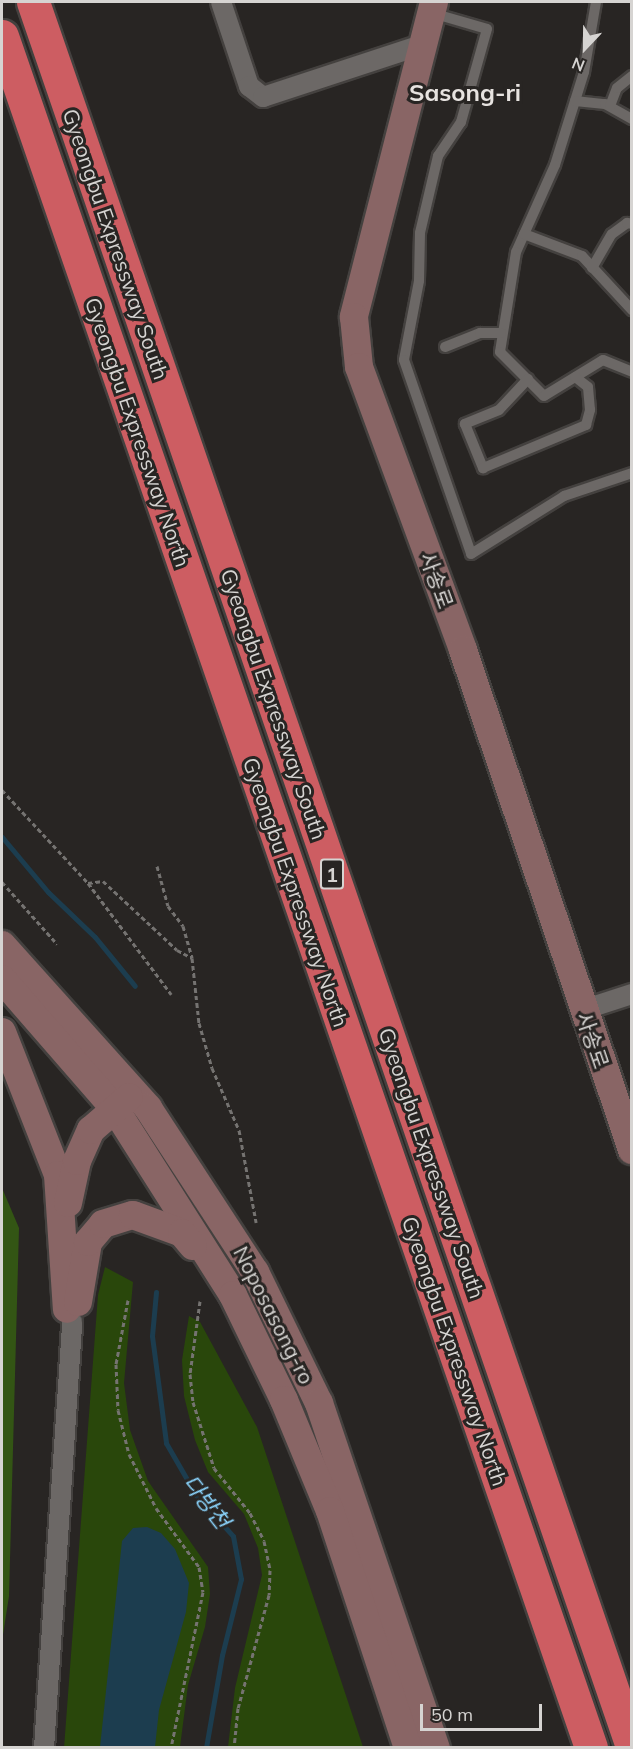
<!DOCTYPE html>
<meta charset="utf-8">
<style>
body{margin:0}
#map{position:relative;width:633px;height:1749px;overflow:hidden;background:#282523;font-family:Mulish,"Noto Sans KR",sans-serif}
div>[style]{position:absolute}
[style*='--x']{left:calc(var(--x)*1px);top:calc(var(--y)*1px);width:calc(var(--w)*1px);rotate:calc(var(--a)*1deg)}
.green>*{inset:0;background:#29470b}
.forest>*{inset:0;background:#335514}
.water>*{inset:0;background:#1c3d4f}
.stream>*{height:5px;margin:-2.5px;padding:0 2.5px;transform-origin:2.5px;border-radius:2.5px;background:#1c3d4f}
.path>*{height:3px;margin-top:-1.5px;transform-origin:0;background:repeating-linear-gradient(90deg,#757371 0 4.5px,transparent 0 7.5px)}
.roads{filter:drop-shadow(2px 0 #44413f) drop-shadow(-2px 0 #44413f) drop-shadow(0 2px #44413f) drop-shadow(0 -2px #44413f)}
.lane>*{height:10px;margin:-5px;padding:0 5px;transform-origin:5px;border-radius:5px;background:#6c6866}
.street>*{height:20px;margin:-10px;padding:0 10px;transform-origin:10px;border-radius:10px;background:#6c6866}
.secondary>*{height:28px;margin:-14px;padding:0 14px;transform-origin:14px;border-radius:14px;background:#896565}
.highway>*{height:33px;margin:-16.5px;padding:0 16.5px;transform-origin:16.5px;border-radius:16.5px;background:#cd5d62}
span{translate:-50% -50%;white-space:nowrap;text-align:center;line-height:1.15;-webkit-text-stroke:6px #282523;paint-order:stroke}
.shield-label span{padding:2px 4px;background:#282523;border:2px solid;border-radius:4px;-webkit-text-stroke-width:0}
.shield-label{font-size:20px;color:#d6d4d2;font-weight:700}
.street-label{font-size:21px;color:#d6d4d2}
.water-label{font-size:22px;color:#8bd5fe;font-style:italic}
.quarter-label{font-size:24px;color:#e7e3e0;font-weight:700}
.frame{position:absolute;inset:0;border:3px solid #d6d4d2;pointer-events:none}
.north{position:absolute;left:555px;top:18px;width:60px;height:60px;-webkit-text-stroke:4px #282523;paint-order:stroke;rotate:202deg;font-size:16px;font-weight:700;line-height:24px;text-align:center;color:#d6d4d2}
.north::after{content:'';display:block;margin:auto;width:21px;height:27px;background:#d6d4d2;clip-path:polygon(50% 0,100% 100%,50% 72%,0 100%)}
.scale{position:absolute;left:420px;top:1704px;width:122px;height:27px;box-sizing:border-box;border:3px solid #d6d4d2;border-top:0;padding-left:8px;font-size:18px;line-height:21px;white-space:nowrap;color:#d6d4d2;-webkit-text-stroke:4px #282523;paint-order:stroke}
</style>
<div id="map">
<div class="green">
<div style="clip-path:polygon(105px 1267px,133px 1282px,124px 1383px,130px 1430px,148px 1481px,208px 1567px,210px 1594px,205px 1627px,188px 1685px,180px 1747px,64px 1748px,98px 1295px)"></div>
<div style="clip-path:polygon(189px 1316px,200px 1322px,257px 1427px,363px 1747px,228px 1747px,235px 1688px,262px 1575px,258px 1548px,244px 1514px,208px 1472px,195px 1440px,184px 1396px,182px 1360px)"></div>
</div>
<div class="forest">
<div style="clip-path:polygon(2px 1188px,19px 1228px,9px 1596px,2px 1641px)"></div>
</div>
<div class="water">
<div style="clip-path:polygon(147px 1527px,161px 1533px,175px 1549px,189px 1583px,186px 1612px,159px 1710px,155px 1747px,100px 1747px,122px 1541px,133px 1528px)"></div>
</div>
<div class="stream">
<div style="--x:2;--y:837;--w:72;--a:50.1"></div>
<div style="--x:48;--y:892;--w:65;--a:43.8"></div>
<div style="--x:95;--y:937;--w:63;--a:50.8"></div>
<div style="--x:156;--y:1292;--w:44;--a:95.2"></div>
<div style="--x:152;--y:1336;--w:108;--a:82.5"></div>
<div style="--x:166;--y:1443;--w:60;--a:60"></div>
<div style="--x:196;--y:1495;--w:55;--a:47.9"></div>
<div style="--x:233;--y:1536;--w:44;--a:79.5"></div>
<div style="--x:241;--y:1579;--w:78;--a:104"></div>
<div style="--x:222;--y:1655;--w:94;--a:99.8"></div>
</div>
<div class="path">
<div style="--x:2;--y:790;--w:127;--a:47.2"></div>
<div style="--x:88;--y:883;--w:139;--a:53.2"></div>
<div style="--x:157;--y:866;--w:41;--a:74.6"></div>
<div style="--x:168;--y:906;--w:25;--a:53"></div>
<div style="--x:183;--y:926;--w:33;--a:74"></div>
<div style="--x:192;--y:958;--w:65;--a:83.9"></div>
<div style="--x:199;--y:1023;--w:47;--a:73.9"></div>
<div style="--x:212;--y:1068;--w:68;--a:66.5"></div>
<div style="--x:239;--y:1130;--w:94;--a:79.5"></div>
<div style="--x:2;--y:882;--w:83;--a:48.4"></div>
<div style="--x:88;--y:883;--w:15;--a:-8"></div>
<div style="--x:103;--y:881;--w:101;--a:43"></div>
<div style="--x:177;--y:950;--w:17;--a:28"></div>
<div style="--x:128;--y:1300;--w:65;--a:100.6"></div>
<div style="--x:116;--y:1364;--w:46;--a:87.5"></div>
<div style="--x:118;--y:1410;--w:45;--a:76"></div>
<div style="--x:129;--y:1454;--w:60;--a:63.4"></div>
<div style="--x:156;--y:1508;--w:73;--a:53.9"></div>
<div style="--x:199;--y:1567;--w:25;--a:81"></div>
<div style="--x:203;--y:1592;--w:159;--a:101.6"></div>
<div style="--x:200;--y:1301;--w:74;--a:97.8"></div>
<div style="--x:190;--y:1374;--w:28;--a:84"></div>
<div style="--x:193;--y:1402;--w:69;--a:72.3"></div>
<div style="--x:214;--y:1468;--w:58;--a:51.3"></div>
<div style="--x:250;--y:1513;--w:31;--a:63"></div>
<div style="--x:264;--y:1541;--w:30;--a:78"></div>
<div style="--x:270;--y:1570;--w:25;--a:92"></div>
<div style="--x:269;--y:1595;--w:117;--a:105.3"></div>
<div style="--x:238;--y:1708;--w:40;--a:95.7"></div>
</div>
<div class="roads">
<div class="lane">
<div style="--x:596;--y:2;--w:71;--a:99.7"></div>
<div style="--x:584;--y:72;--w:97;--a:107.3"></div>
<div style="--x:555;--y:165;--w:95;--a:114.1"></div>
<div style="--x:516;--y:252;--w:101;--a:99.1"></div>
<div style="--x:500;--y:352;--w:62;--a:45"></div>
<div style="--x:544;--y:396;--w:69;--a:-31.4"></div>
<div style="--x:603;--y:360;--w:31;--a:22"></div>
<div style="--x:432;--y:13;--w:57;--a:16.2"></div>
<div style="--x:487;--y:29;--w:97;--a:105.6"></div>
<div style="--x:461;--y:122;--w:41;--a:124.1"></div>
<div style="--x:438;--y:156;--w:79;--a:103.2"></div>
<div style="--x:420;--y:233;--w:48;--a:91.2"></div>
<div style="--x:419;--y:281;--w:80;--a:100.8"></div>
<div style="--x:404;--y:360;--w:205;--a:70.9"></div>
<div style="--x:471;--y:554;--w:110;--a:-31.9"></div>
<div style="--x:564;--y:496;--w:72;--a:-18.7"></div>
<div style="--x:575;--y:101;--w:30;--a:6"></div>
<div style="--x:605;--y:104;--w:31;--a:29"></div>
<div style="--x:610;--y:106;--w:19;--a:-69"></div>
<div style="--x:617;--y:88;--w:19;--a:-39"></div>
<div style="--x:524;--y:234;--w:62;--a:20.8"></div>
<div style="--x:582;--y:256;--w:74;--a:47.2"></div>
<div style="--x:592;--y:268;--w:39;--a:-60"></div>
<div style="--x:612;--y:234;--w:19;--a:-36"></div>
<div style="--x:627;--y:223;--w:5;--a:11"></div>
<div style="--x:445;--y:347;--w:38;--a:-22"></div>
<div style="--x:480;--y:333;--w:21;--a:0"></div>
<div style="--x:528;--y:379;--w:42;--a:133.1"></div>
<div style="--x:499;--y:410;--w:37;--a:158"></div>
<div style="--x:465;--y:424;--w:48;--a:67.8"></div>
<div style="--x:483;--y:468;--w:112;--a:-22.7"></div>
<div style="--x:586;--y:425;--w:16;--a:-75"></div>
<div style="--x:590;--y:410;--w:23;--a:-95"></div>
<div style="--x:588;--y:387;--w:16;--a:-142"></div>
</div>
<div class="street">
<div style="--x:221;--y:2;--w:89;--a:71.6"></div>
<div style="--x:249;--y:86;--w:18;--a:38"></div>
<div style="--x:263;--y:97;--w:169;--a:-18.2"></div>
<div style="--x:583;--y:1010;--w:52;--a:-18.1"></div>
<div style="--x:44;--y:1748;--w:427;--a:-86.2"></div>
</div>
<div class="secondary">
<div style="--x:434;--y:2;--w:325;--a:104.3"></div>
<div style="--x:354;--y:317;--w:50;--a:84.3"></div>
<div style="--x:359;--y:367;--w:302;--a:69.8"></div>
<div style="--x:463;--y:650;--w:528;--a:71.32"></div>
<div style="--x:2;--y:945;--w:219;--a:48.1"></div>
<div style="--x:148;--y:1108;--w:196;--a:56.9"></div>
<div style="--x:255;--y:1272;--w:146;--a:64"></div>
<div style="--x:319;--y:1403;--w:364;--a:71.3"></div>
<div style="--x:2;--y:979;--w:172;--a:49"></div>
<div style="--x:115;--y:1109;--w:220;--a:57.6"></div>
<div style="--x:233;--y:1295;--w:117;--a:64.1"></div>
<div style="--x:284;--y:1400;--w:120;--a:67.5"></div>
<div style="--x:330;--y:1511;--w:250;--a:71.8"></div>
<div style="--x:2;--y:1032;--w:154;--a:68.6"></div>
<div style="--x:58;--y:1175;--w:134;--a:86.2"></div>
<div style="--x:68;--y:1203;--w:43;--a:-77.9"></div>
<div style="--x:77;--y:1161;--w:34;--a:-66"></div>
<div style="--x:91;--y:1130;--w:50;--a:-41"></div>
<div style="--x:78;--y:1302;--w:61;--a:-80.5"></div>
<div style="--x:88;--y:1242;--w:23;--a:-50"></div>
<div style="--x:103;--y:1224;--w:31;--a:-17"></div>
<div style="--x:133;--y:1215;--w:52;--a:20.2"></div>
<div style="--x:182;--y:1233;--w:17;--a:50"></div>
</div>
<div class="highway">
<div style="--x:33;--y:2;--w:1845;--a:71.05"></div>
<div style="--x:2;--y:36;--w:1810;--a:71.01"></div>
</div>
</div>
<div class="shield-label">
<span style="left:332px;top:874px">1</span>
</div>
<div class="street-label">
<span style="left:116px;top:244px;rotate:71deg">Gyeongbu Expressway South</span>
<span style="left:138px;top:432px;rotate:71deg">Gyeongbu Expressway North</span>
<span style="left:437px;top:580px;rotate:70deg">사송로</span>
<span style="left:274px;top:704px;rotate:71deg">Gyeongbu Expressway South</span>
<span style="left:296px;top:892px;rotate:71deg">Gyeongbu Expressway North</span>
<span style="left:593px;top:1040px;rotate:71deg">사송로</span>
<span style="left:432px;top:1163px;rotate:71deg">Gyeongbu Expressway South</span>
<span style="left:274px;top:1315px;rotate:63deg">Noposasong-ro</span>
<span style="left:455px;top:1351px;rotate:71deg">Gyeongbu Expressway North</span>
</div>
<div class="water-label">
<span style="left:206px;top:1502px;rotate:52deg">다방천</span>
</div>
<div class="quarter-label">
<span style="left:465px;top:93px">Sasong-ri</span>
</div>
<div class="frame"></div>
<div class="north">N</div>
<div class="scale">50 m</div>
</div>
